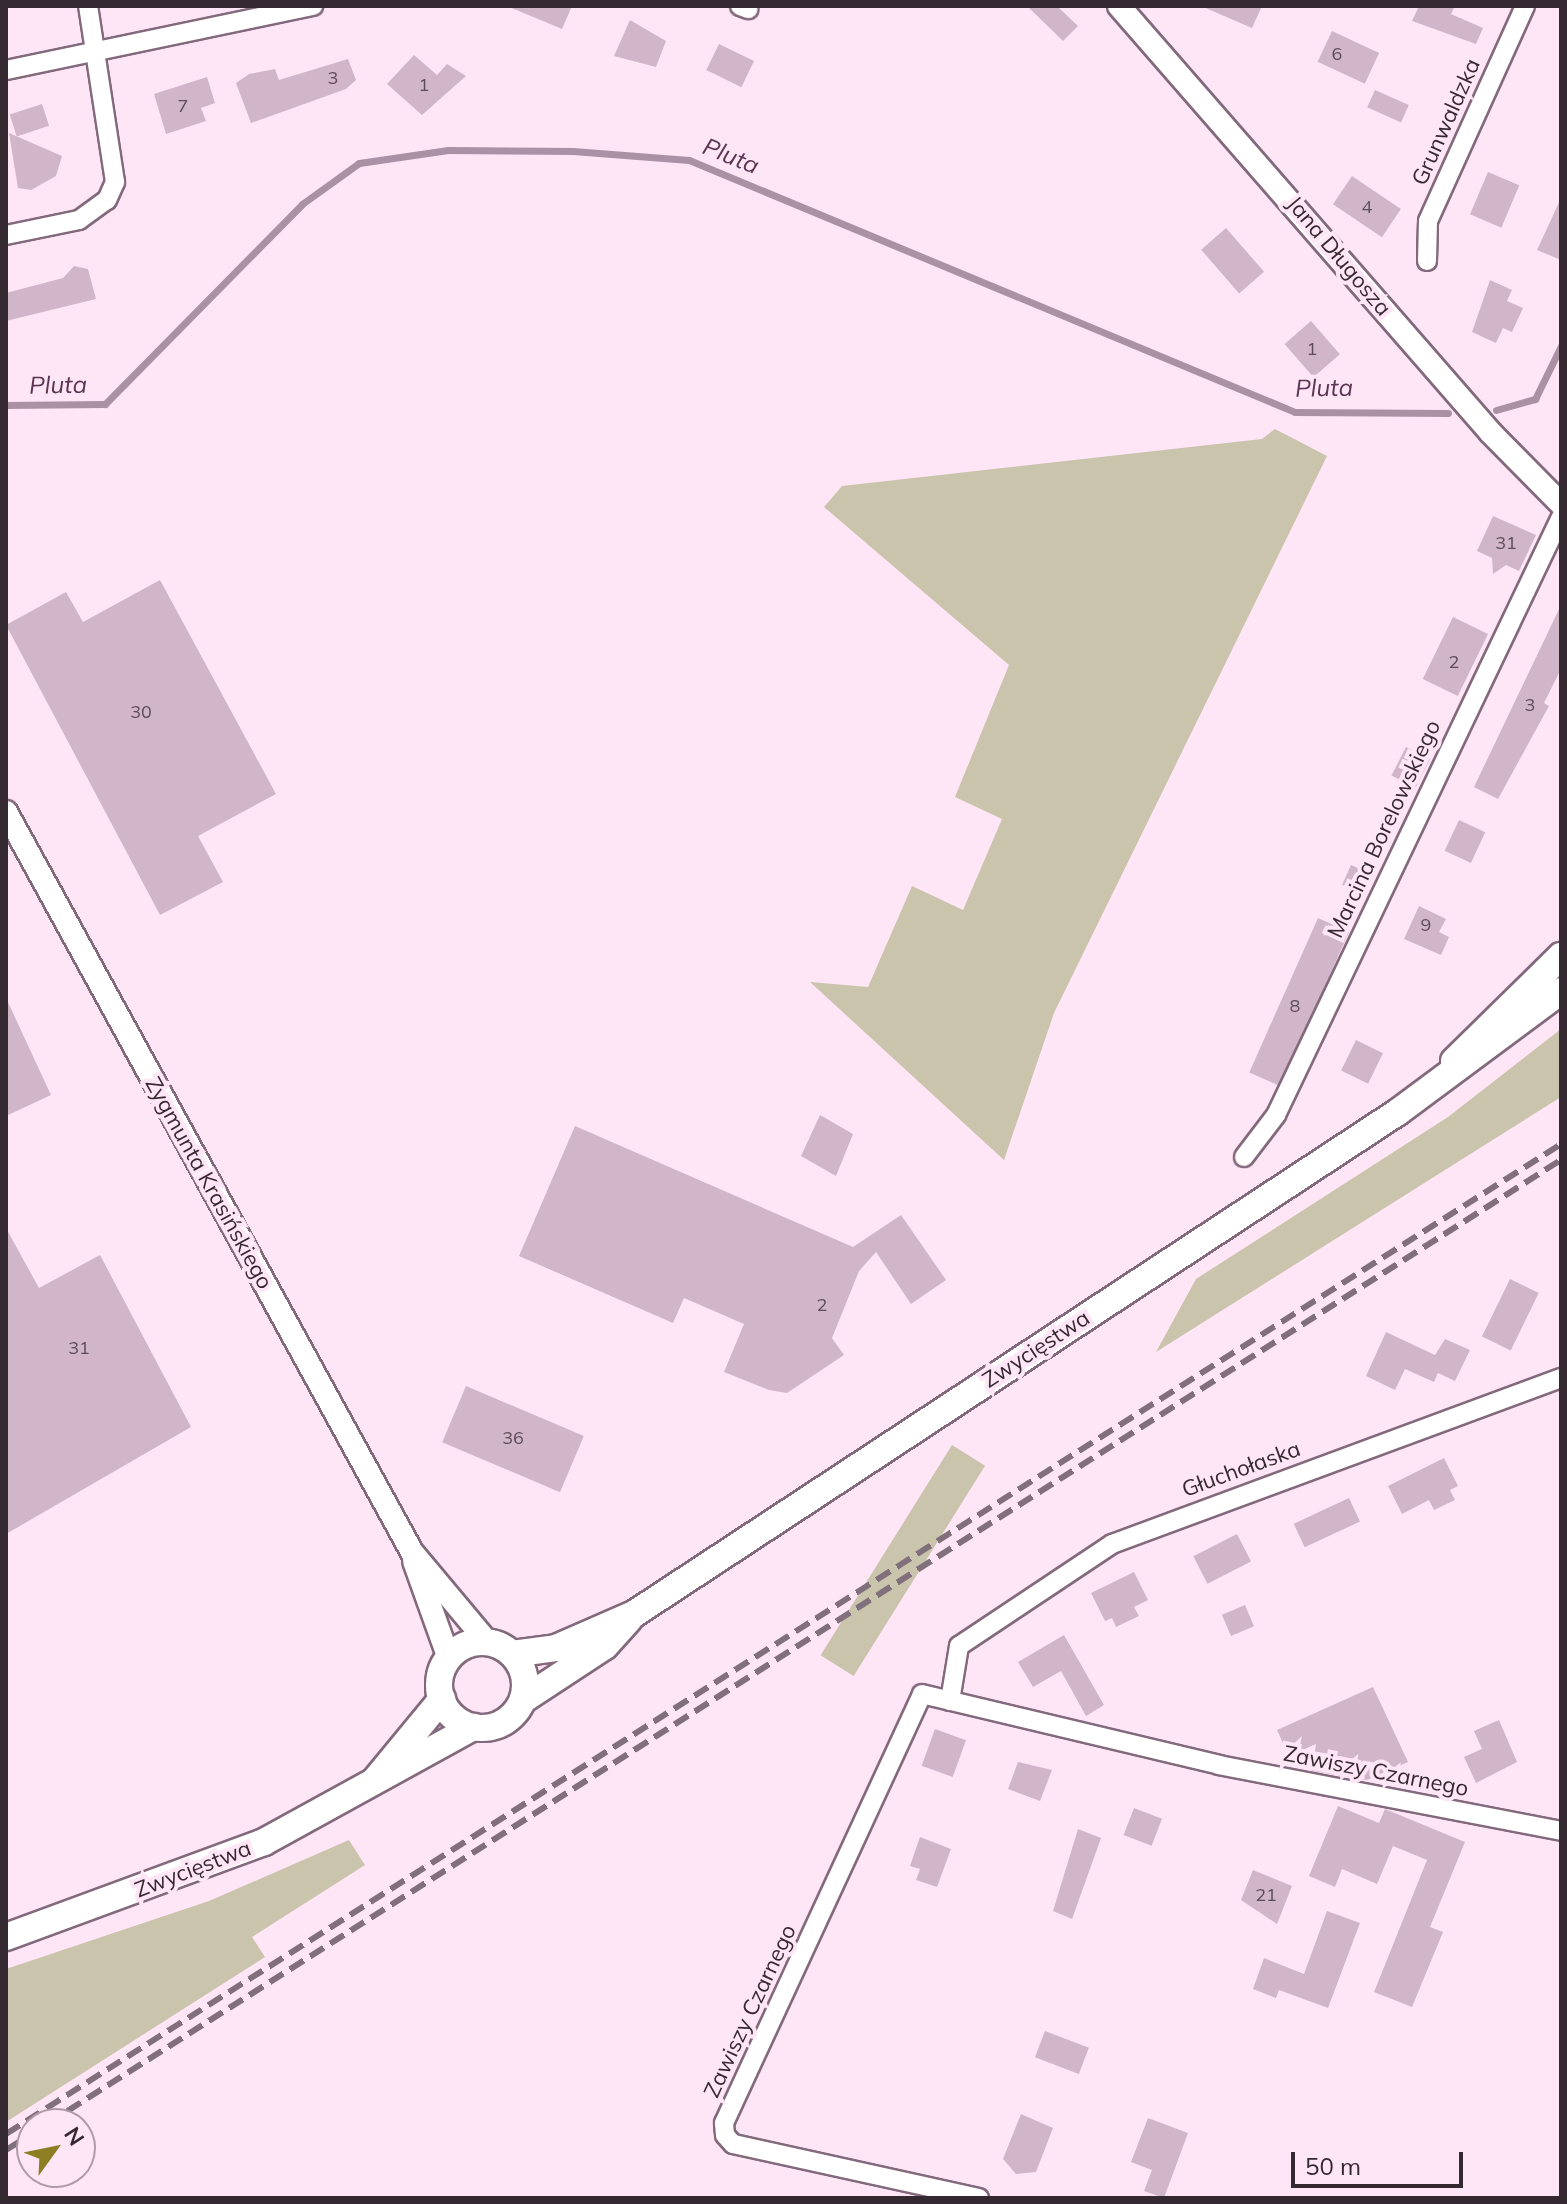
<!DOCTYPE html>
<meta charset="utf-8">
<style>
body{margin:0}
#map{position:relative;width:1567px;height:2204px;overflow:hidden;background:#fee6f7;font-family:Mulish,sans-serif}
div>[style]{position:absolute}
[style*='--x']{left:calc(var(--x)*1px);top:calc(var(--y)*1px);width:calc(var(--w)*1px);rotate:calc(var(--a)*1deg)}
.green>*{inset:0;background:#c9c4ab;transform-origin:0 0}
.stream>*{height:7px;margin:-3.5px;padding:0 3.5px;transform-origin:3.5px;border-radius:3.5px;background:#ab91a4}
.building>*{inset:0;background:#d1b6c9;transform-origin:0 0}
.roads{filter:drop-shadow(2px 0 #83697c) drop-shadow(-2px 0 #83697c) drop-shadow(0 2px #83697c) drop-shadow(0 -2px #83697c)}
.minor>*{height:18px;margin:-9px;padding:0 9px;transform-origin:9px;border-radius:9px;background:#fff}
.tertiary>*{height:22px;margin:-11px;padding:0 11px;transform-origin:11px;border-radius:11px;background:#fff}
.secondary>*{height:26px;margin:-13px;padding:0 13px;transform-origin:13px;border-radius:13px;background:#fff}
.secondary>.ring{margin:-13px;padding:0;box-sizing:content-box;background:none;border:26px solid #fff;border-radius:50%}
.rail>*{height:6px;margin-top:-3px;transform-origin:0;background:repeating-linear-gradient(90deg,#81707c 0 16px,transparent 0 24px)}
span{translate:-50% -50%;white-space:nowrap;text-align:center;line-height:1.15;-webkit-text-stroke:8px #fee6f7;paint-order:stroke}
.number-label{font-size:18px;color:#5c4c57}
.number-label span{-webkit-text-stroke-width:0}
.street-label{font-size:22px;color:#352931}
.water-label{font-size:24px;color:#5b3451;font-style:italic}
.frame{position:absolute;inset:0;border:8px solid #352931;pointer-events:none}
.north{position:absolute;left:16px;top:2108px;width:80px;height:80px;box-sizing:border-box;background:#fee6f7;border:2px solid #ae9aa8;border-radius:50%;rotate:57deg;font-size:22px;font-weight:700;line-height:32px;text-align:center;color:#352931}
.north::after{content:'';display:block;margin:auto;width:28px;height:36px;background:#8d7e24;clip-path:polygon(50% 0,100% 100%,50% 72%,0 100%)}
.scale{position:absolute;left:1291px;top:2152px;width:172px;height:36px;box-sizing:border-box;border:4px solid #352931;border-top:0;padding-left:10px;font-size:24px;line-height:28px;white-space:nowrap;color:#352931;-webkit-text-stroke:6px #fee6f7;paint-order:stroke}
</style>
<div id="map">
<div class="green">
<div style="clip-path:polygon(1275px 429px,1327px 456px,1054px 1013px,1004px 1160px,810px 982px,868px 987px,912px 886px,963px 910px,1002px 819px,955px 797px,1009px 665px,824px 507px,842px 486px,1262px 439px)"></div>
<div style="clip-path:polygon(1561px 1029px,1561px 1097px,1156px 1352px,1196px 1279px,1448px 1117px)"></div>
<div style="left:952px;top:1445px;width:39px;height:248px;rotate:32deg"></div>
<div style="clip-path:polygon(349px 1840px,365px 1865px,252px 1937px,265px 1957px,6px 2122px,6px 1969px,209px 1901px)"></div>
</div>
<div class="stream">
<div style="--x:6;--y:405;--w:99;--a:-0.6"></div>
<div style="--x:105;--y:404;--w:281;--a:-45.4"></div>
<div style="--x:302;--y:204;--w:70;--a:-35.7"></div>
<div style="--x:359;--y:163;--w:90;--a:-8.3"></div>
<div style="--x:448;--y:150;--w:125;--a:0.5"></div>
<div style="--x:573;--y:151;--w:116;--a:4.4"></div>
<div style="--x:689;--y:160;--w:656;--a:22.58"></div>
<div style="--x:1295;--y:412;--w:153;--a:0.4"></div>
<div style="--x:1496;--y:410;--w:41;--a:-15.8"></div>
<div style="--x:1535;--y:399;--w:59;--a:-63.9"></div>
</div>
<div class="building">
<div style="clip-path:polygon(507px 6px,572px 6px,562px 29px)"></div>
<div style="clip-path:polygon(1027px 6px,1057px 6px,1078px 26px,1063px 41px)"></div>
<div style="clip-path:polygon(1201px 6px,1262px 6px,1252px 28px)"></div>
<div style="clip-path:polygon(1419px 6px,1455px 6px,1451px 14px,1483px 28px,1476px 44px,1412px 21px)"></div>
<div style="clip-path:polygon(630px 20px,666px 41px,656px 67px,614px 56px)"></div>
<div style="left:1332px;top:31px;width:52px;height:34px;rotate:25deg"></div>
<div style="left:719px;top:44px;width:39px;height:29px;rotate:26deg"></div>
<div style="clip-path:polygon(414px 55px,437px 75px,447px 64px,466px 76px,422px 115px,387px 84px)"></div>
<div style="clip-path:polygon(348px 59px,356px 80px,346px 89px,251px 123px,236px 83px,249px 74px,275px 69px,279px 80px)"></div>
<div style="clip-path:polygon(207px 77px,215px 103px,201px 108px,206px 121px,166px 134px,154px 94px)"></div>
<div style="left:1375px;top:90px;width:37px;height:19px;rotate:24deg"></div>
<div style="left:42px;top:104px;width:23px;height:34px;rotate:72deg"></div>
<div style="clip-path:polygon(9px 133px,62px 156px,56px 176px,31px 190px,18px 188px)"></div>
<div style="left:1488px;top:172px;width:34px;height:46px;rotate:23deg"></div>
<div style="left:1352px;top:176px;width:59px;height:34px;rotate:34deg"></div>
<div style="clip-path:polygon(1561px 198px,1561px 260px,1537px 250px)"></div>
<div style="left:1226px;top:228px;width:58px;height:33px;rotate:49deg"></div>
<div style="clip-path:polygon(74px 266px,88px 269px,96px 299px,6px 321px,6px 293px,63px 278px)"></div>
<div style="clip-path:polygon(1490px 280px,1512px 290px,1507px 301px,1523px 308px,1512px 332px,1503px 328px,1496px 343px,1472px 332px)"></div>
<div style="left:1311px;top:321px;width:44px;height:35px;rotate:49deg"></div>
<div style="clip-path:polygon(1493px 516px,1536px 535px,1519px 571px,1506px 565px,1493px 574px,1492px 558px,1477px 551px)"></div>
<div style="clip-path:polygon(160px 580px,276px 794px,198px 836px,223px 882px,160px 915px,6px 625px,66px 592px,83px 622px)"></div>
<div style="clip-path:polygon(1561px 605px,1561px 669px,1544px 703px,1549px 706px,1498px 799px,1474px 787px)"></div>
<div style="left:1453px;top:617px;width:39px;height:69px;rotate:26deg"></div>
<div style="left:1406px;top:747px;width:27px;height:32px;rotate:27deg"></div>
<div style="left:1459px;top:820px;width:29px;height:34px;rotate:25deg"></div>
<div style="left:1351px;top:865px;width:22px;height:22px;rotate:24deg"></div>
<div style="clip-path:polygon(1419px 906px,1446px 919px,1439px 932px,1449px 937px,1441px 955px,1404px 939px)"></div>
<div style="left:1318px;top:918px;width:34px;height:169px;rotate:24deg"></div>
<div style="clip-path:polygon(6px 998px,51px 1095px,6px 1116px)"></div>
<div style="left:1356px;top:1040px;width:30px;height:34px;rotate:26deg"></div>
<div style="clip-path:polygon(820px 1115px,853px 1134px,836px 1176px,801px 1156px)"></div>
<div style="clip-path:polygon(575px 1126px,853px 1247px,901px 1215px,946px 1280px,911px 1304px,876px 1252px,859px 1271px,832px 1338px,844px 1355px,787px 1393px,769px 1390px,724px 1372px,744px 1324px,684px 1298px,673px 1323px,519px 1256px)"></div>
<div style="clip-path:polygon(6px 1228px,39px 1288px,100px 1255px,191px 1427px,6px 1534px)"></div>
<div style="left:1510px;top:1279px;width:32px;height:64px;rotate:26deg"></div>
<div style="clip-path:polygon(1386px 1332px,1435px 1355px,1445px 1339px,1470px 1350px,1455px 1381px,1438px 1373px,1434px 1382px,1405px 1369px,1395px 1390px,1366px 1376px)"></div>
<div style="left:466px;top:1386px;width:128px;height:61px;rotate:23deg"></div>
<div style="clip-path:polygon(1444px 1458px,1458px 1486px,1450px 1490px,1455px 1500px,1434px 1510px,1429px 1500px,1402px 1514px,1388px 1486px)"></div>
<div style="left:1349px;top:1498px;width:26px;height:61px;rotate:65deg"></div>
<div style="left:1237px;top:1534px;width:31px;height:49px;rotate:63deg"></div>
<div style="clip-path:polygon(1134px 1572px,1148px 1600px,1134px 1607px,1139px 1616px,1116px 1627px,1112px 1618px,1105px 1621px,1091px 1593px)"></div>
<div style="left:1245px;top:1605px;width:23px;height:25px;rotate:67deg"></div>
<div style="clip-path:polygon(1064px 1635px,1104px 1705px,1086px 1716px,1061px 1671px,1033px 1687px,1018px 1662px)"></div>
<div style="clip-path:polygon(1373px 1687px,1408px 1762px,1367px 1780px,1312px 1771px,1316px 1744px,1289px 1756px,1277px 1730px)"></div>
<div style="clip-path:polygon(1499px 1720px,1517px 1762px,1476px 1783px,1464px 1757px,1482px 1749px,1474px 1731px)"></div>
<div style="left:935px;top:1729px;width:33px;height:39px;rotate:20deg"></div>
<div style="clip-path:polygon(1018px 1762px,1052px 1770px,1040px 1801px,1008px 1789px)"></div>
<div style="clip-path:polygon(1338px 1806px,1379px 1823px,1385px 1809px,1465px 1842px,1430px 1927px,1443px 1932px,1412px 2007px,1374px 1992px,1427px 1860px,1393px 1846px,1377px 1884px,1342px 1869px,1335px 1887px,1309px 1876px)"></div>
<div style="left:1134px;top:1808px;width:30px;height:29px;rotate:21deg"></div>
<div style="clip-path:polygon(1078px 1829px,1101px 1838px,1072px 1919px,1053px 1911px)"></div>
<div style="clip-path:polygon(920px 1837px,951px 1849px,937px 1887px,916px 1880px,920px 1869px,910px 1866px)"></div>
<div style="clip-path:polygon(1253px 1870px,1292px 1886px,1277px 1924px,1241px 1900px)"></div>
<div style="clip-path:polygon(1327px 1911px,1360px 1923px,1328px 2008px,1279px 1990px,1276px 1998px,1253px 1989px,1264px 1958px,1304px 1974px)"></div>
<div style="left:1045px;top:2031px;width:47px;height:28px;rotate:21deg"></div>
<div style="clip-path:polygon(1021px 2114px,1053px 2128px,1036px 2172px,1016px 2174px,1003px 2159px)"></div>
<div style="clip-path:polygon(1148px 2118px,1188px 2133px,1164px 2198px,1144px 2191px,1152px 2170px,1131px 2162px)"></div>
</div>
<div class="roads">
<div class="minor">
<div style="--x:740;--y:6;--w:9;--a:21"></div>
<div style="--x:6;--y:70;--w:314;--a:-11.8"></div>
<div style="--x:6;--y:235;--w:75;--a:-11.6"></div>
<div style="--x:79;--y:220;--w:34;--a:-36"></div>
<div style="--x:107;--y:200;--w:20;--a:-66"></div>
<div style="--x:115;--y:182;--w:178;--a:-98.7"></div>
<div style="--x:1427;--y:261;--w:40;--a:-88.6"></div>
<div style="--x:1428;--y:221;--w:236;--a:-65.7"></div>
<div style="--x:1244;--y:1157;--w:53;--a:-52.7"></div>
<div style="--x:1276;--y:1115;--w:662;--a:-64.52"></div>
<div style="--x:950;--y:1701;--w:56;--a:-80.7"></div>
<div style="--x:959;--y:1646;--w:184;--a:-33.7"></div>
<div style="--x:1112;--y:1544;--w:479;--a:-20.3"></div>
<div style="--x:979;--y:2198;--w:252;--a:-167.6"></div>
<div style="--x:733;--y:2144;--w:12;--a:-132"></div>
<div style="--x:725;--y:2135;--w:12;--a:-95"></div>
<div style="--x:724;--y:2123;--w:472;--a:-65.2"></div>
<div style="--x:922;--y:1694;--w:305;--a:13.4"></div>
<div style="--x:1219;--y:1765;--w:348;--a:10.9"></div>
</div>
<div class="tertiary">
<div style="--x:1119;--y:6;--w:566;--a:48.94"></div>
<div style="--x:1491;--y:433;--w:100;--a:45.4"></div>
<div style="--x:6;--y:812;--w:844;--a:61.25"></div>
<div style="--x:412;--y:1552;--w:119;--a:50.1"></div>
<div style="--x:414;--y:1561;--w:104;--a:70.3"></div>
</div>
<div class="secondary">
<div style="--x:1454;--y:1061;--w:150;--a:-44.5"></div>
<div class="ring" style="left:439px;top:1642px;width:60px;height:60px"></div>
<div style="--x:512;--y:1654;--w:44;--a:-7.8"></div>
<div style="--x:556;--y:1648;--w:85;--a:-23.6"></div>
<div style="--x:634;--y:1614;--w:914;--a:-33.31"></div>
<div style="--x:1398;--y:1112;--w:203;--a:-36.6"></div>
<div style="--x:523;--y:1700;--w:98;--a:-33.4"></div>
<div style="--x:605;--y:1646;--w:36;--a:-48"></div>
<div style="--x:376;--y:1779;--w:104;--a:-50.5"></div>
<div style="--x:6;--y:1937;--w:275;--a:-20.2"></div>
<div style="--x:264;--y:1842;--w:239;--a:-28.8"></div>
</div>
</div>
<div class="rail">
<div style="--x:47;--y:2124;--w:1795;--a:-32.49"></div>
<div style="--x:6;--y:2134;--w:1843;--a:-32.48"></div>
<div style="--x:6;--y:2150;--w:31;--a:-32"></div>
</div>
<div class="number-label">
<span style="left:1337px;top:54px">6</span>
<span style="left:333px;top:78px">3</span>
<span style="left:424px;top:85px">1</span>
<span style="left:183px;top:106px">7</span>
<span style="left:1367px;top:207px">4</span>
<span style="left:1312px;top:349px">1</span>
<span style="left:1506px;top:543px">31</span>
<span style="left:1454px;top:662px">2</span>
<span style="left:1530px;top:705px">3</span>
<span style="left:141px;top:712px">30</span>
<span style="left:1426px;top:925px">9</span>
<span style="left:1295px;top:1006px">8</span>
<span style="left:822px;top:1305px">2</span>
<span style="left:79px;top:1348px">31</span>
<span style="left:513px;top:1438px">36</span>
<span style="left:1266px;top:1895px">21</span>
</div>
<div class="street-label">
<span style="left:1446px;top:122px;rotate:-66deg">Grunwaldzka</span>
<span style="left:1339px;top:256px;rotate:50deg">Jana Długosza</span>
<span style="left:1384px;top:829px;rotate:-65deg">Marcina Borelowskiego</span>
<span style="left:209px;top:1183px;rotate:61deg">Zygmunta Krasińskiego</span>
<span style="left:1036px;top:1349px;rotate:-33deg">Zwycięstwa</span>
<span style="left:1241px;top:1469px;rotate:-20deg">Głuchołaska</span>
<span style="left:1376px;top:1771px;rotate:11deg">Zawiszy Czarnego</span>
<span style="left:193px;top:1869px;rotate:-21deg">Zwycięstwa</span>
<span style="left:750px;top:2011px;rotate:-65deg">Zawiszy Czarnego</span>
</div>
<div class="water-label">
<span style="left:731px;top:156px;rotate:22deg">Pluta</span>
<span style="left:58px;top:385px;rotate:-1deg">Pluta</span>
<span style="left:1324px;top:388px;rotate:-1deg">Pluta</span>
</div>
<div class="frame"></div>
<div class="north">N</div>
<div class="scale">50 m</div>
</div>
